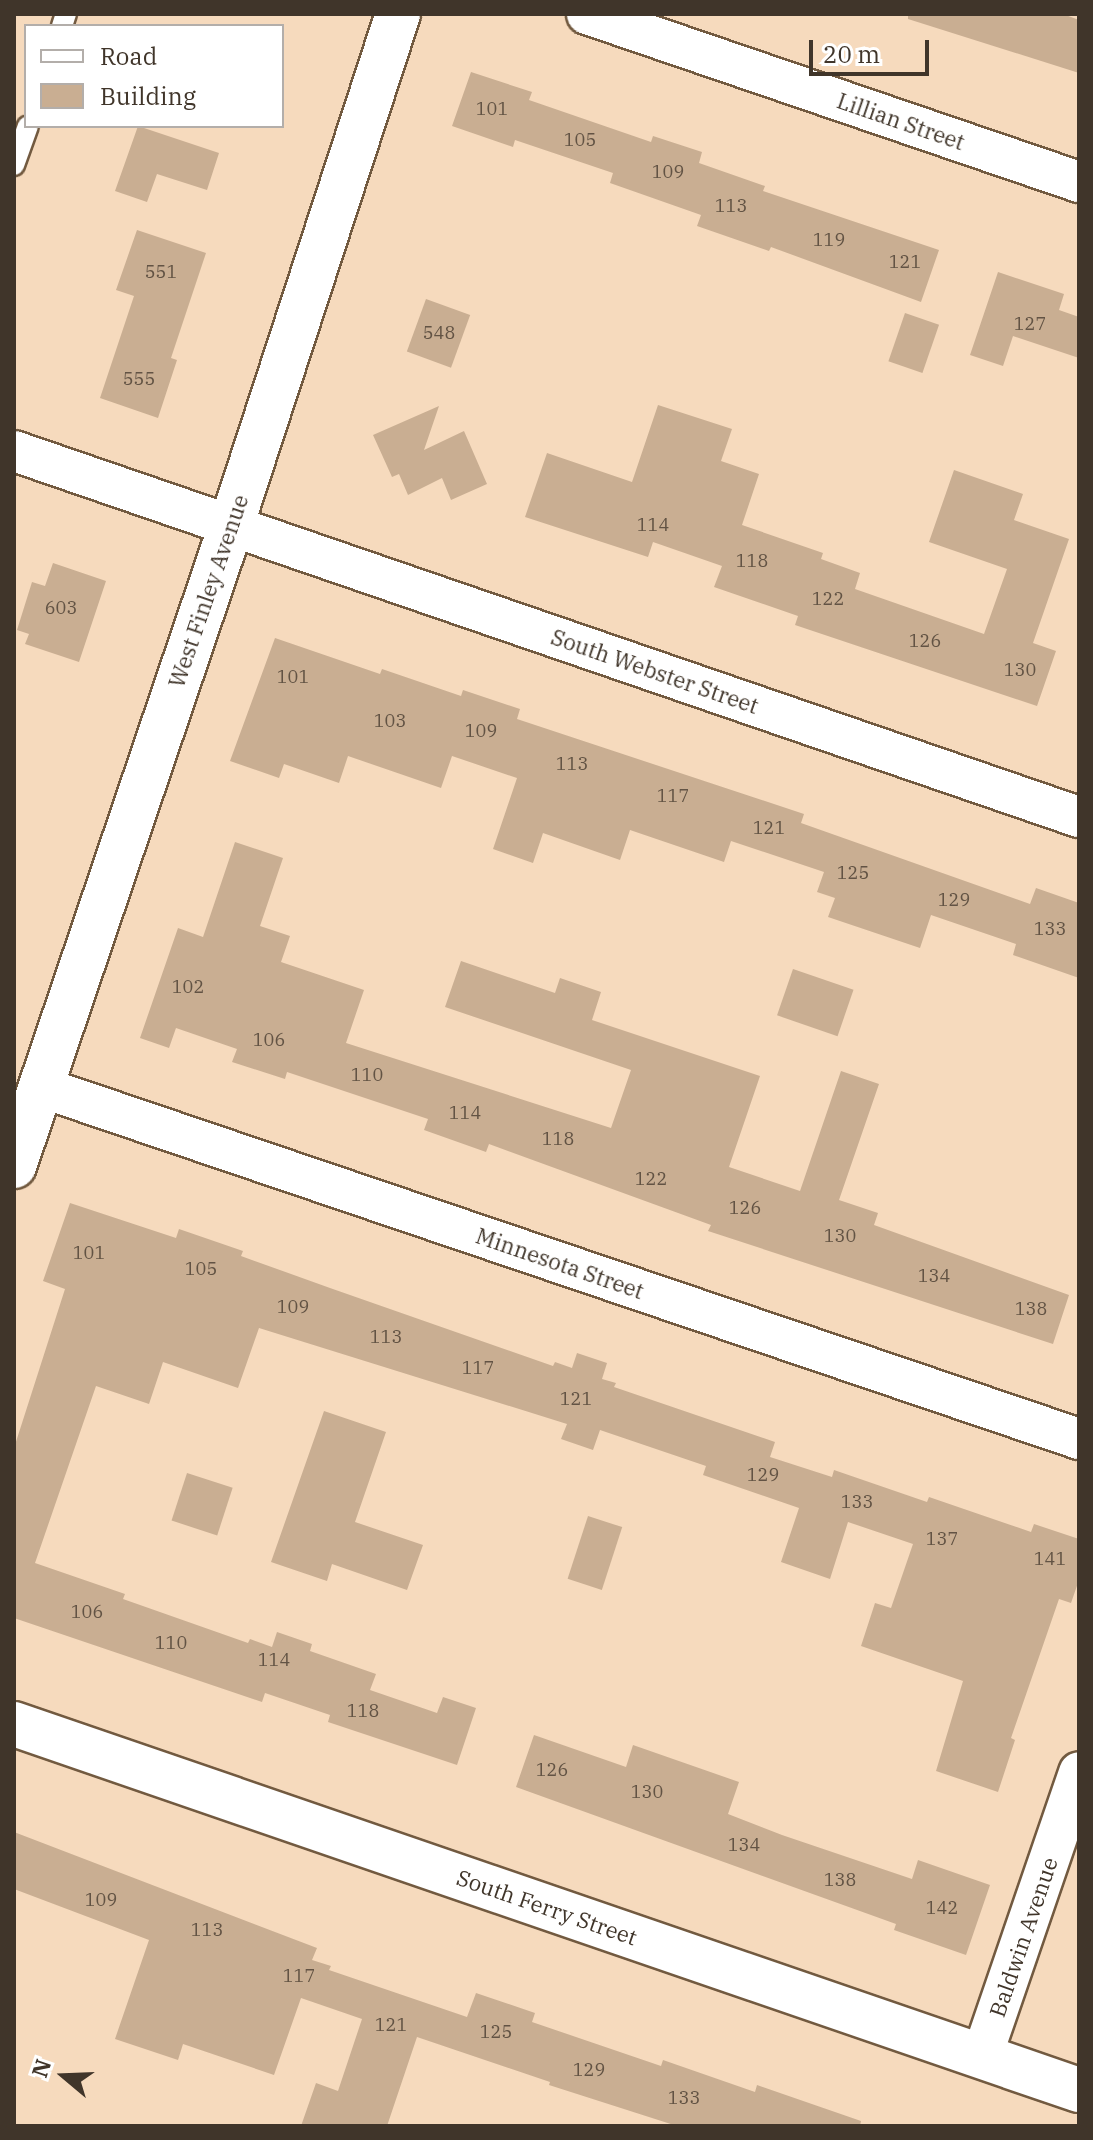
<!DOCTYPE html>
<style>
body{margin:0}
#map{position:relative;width:1093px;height:2140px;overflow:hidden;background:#f6dabd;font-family:"IBM Plex Serif",serif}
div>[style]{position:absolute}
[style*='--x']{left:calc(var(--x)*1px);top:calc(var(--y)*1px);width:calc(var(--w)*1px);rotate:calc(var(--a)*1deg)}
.building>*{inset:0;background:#c9ae92;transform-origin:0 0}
.roads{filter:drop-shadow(2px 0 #725a40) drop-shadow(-2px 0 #725a40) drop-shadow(0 2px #725a40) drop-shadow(0 -2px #725a40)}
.lane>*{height:20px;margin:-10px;padding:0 10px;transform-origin:10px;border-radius:10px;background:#fff}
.street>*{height:40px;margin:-20px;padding:0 20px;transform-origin:20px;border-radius:20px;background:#fff}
.secondary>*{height:44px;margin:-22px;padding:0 22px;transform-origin:22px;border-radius:22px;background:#fff}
span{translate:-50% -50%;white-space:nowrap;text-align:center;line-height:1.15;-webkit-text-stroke:6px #fff;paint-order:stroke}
.number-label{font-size:18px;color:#625344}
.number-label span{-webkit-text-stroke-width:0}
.street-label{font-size:22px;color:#40352a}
.frame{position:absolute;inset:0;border:16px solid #40352a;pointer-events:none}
.legend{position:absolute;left:24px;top:24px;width:260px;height:104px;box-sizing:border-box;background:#fff;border:2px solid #b3aeaa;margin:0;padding:10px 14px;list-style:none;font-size:24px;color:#40352a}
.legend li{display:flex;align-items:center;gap:16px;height:40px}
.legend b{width:40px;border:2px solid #b3aeaa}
.north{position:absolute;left:24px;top:2036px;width:80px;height:80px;-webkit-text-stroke:6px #fff;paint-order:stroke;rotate:289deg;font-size:22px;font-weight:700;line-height:32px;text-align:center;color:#40352a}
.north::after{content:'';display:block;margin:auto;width:28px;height:36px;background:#40352a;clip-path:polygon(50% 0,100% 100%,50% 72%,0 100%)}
.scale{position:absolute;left:809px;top:40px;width:120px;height:36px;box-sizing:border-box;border:4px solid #40352a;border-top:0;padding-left:10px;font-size:24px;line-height:28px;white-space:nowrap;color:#40352a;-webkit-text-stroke:6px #fff;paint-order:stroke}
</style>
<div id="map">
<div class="building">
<div style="clip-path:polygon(908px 14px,1063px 14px,1079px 20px,1079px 73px,908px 19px)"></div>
<div style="clip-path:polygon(471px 72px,532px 92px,529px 100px,651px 142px,653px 136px,702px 152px,699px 163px,765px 186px,763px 191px,939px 250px,921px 302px,771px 247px,769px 251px,697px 226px,701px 215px,610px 183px,613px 173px,515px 140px,513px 147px,452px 126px)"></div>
<div style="clip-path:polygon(138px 126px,219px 153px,207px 190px,157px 174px,147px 202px,115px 191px)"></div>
<div style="clip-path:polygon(137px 230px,206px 253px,171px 358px,177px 360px,158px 418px,100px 398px,134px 296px,116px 290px)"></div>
<div style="clip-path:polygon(998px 272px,1064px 294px,1059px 310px,1079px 317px,1079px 358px,1013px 336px,1003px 366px,970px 355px)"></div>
<div style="left:426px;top:299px;width:47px;height:56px;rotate:20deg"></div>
<div style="left:905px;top:313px;width:36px;height:51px;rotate:19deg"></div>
<div style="clip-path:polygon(658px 405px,732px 429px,721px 461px,759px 474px,742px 525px,823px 553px,821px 559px,860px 573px,855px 589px,984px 634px,1007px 569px,929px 542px,954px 470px,1023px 494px,1014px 520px,1069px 539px,1033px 643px,1056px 651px,1037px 706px,795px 625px,798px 616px,714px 587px,722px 566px,653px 542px,648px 557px,525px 517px,547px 453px,632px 482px)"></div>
<div style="clip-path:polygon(439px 406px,424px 450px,464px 431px,487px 484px,451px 500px,442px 478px,408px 495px,399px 474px,392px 477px,373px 435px)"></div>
<div style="clip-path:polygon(53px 563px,106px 581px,79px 662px,25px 644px,29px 634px,17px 630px,32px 582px,45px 586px)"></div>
<div style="clip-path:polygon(275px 638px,380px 674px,382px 669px,461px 696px,463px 690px,520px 709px,517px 719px,804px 814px,801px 823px,1030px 904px,1036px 888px,1079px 903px,1079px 978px,1013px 955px,1016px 944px,931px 915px,920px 948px,828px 917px,835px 898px,817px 892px,824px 872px,731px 841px,724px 862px,630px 830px,620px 860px,543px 833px,533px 863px,493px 849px,517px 778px,452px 756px,441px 788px,348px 756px,339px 783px,284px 764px,279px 778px,230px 761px)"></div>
<div style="clip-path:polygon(235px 842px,283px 858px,260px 926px,290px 936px,281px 962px,364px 990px,346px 1043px,611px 1128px,631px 1070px,445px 1007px,461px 961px,555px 993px,560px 978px,601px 992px,592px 1020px,760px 1076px,729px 1167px,800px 1191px,841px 1071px,879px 1084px,839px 1200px,878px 1213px,874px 1225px,1069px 1295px,1053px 1344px,708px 1231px,711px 1225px,489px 1144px,486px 1152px,424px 1130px,428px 1119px,287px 1072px,285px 1079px,232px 1062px,237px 1049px,176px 1028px,169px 1048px,140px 1038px,178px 928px,203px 937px)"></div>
<div style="left:793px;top:969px;width:64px;height:49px;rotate:19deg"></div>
<div style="clip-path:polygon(70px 1203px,176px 1238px,179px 1229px,243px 1251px,241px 1256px,330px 1288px,553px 1366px,555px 1362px,572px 1368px,577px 1353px,607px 1363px,602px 1379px,616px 1383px,614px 1387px,775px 1442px,770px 1457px,832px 1477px,834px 1470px,927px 1502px,929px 1497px,1031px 1532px,1034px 1524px,1079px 1539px,1079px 1580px,1071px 1603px,1059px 1599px,1011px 1738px,1015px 1740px,998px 1792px,936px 1771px,963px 1681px,861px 1646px,875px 1603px,891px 1608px,913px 1544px,848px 1522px,830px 1579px,781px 1562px,799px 1508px,703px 1475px,706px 1466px,600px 1430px,593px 1450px,561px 1439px,567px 1424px,259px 1328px,238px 1388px,163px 1362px,149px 1404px,96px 1386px,35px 1563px,125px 1594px,123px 1599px,248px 1643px,250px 1639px,272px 1647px,277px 1632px,312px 1644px,310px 1651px,376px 1674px,370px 1690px,437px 1713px,443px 1697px,476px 1708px,457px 1765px,328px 1722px,330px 1715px,265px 1693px,262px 1702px,14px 1618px,14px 1448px,65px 1289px,43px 1281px)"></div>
<div style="clip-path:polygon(324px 1411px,386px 1432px,355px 1522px,423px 1545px,407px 1590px,332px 1564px,327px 1581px,271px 1562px)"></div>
<div style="left:187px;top:1473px;width:48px;height:50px;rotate:18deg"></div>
<div style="left:588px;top:1516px;width:36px;height:66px;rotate:18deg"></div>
<div style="clip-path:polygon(534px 1735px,626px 1767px,633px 1745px,739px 1782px,728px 1814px,782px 1835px,912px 1879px,918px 1860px,990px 1885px,966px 1955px,894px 1930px,896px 1924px,516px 1787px)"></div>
<div style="clip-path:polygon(14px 1832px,317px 1948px,312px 1960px,331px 1966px,329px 1970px,467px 2017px,476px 1993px,535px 2013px,532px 2022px,661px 2066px,663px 2060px,755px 2092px,757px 2085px,861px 2121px,860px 2126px,677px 2126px,549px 2085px,550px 2082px,417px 2037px,387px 2126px,301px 2126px,316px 2083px,338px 2091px,362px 2019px,301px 1998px,274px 2075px,183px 2044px,178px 2060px,115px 2039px,149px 1940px,14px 1889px)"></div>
</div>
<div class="roads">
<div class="lane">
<div style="--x:62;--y:26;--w:13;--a:-72"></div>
<div style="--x:14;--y:165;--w:41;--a:-70.3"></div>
</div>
<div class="street">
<div style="--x:587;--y:14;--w:520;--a:18.85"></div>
<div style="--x:14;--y:451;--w:1126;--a:18.97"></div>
<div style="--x:41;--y:1087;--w:1096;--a:18.73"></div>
<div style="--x:982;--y:2056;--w:300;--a:-71.1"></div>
</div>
<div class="secondary">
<div style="--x:14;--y:1166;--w:676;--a:-71.27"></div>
<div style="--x:231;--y:526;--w:539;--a:-71.94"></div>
<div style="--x:14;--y:1724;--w:1126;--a:18.97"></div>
</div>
</div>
<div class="number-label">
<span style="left:492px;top:109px">101</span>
<span style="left:580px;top:140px">105</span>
<span style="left:668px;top:172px">109</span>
<span style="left:731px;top:206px">113</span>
<span style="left:829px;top:240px">119</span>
<span style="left:905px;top:262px">121</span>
<span style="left:161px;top:272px">551</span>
<span style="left:1030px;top:324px">127</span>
<span style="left:439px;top:333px">548</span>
<span style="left:139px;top:379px">555</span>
<span style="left:653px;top:525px">114</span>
<span style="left:752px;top:561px">118</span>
<span style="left:828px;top:599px">122</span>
<span style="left:61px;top:608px">603</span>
<span style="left:925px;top:641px">126</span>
<span style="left:1020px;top:670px">130</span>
<span style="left:293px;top:677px">101</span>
<span style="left:390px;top:721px">103</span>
<span style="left:481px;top:731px">109</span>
<span style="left:572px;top:764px">113</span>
<span style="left:673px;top:796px">117</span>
<span style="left:769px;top:828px">121</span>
<span style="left:853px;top:873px">125</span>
<span style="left:954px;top:900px">129</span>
<span style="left:1050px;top:929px">133</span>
<span style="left:188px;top:987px">102</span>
<span style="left:269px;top:1040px">106</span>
<span style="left:367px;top:1075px">110</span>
<span style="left:465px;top:1113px">114</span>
<span style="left:558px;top:1139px">118</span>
<span style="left:651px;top:1179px">122</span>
<span style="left:745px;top:1208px">126</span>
<span style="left:840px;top:1236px">130</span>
<span style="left:89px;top:1253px">101</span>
<span style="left:201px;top:1269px">105</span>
<span style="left:934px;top:1276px">134</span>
<span style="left:293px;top:1307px">109</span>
<span style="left:1031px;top:1309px">138</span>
<span style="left:386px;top:1337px">113</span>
<span style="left:478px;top:1368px">117</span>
<span style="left:576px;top:1399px">121</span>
<span style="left:763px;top:1475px">129</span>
<span style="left:857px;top:1502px">133</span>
<span style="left:942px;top:1539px">137</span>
<span style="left:1050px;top:1559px">141</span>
<span style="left:87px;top:1612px">106</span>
<span style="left:171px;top:1643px">110</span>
<span style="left:274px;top:1660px">114</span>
<span style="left:363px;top:1711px">118</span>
<span style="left:552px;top:1770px">126</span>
<span style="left:647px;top:1792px">130</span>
<span style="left:744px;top:1845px">134</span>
<span style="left:840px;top:1880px">138</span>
<span style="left:101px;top:1900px">109</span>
<span style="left:942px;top:1908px">142</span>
<span style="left:207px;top:1930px">113</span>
<span style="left:299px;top:1976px">117</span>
<span style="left:391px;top:2025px">121</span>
<span style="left:496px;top:2032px">125</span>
<span style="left:589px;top:2070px">129</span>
<span style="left:684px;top:2098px">133</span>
</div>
<div class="street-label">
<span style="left:901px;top:121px;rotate:19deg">Lillian Street</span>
<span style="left:208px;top:591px;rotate:-71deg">West Finley Avenue</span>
<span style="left:655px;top:671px;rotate:19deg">South Webster Street</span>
<span style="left:560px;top:1263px;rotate:19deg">Minnesota Street</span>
<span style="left:547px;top:1907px;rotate:19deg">South Ferry Street</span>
<span style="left:1023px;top:1937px;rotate:-71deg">Baldwin Avenue</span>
</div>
<div class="frame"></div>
<ul class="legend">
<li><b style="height:10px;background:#fff"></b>Road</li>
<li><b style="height:22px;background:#c9ae92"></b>Building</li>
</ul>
<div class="north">N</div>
<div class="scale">20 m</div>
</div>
